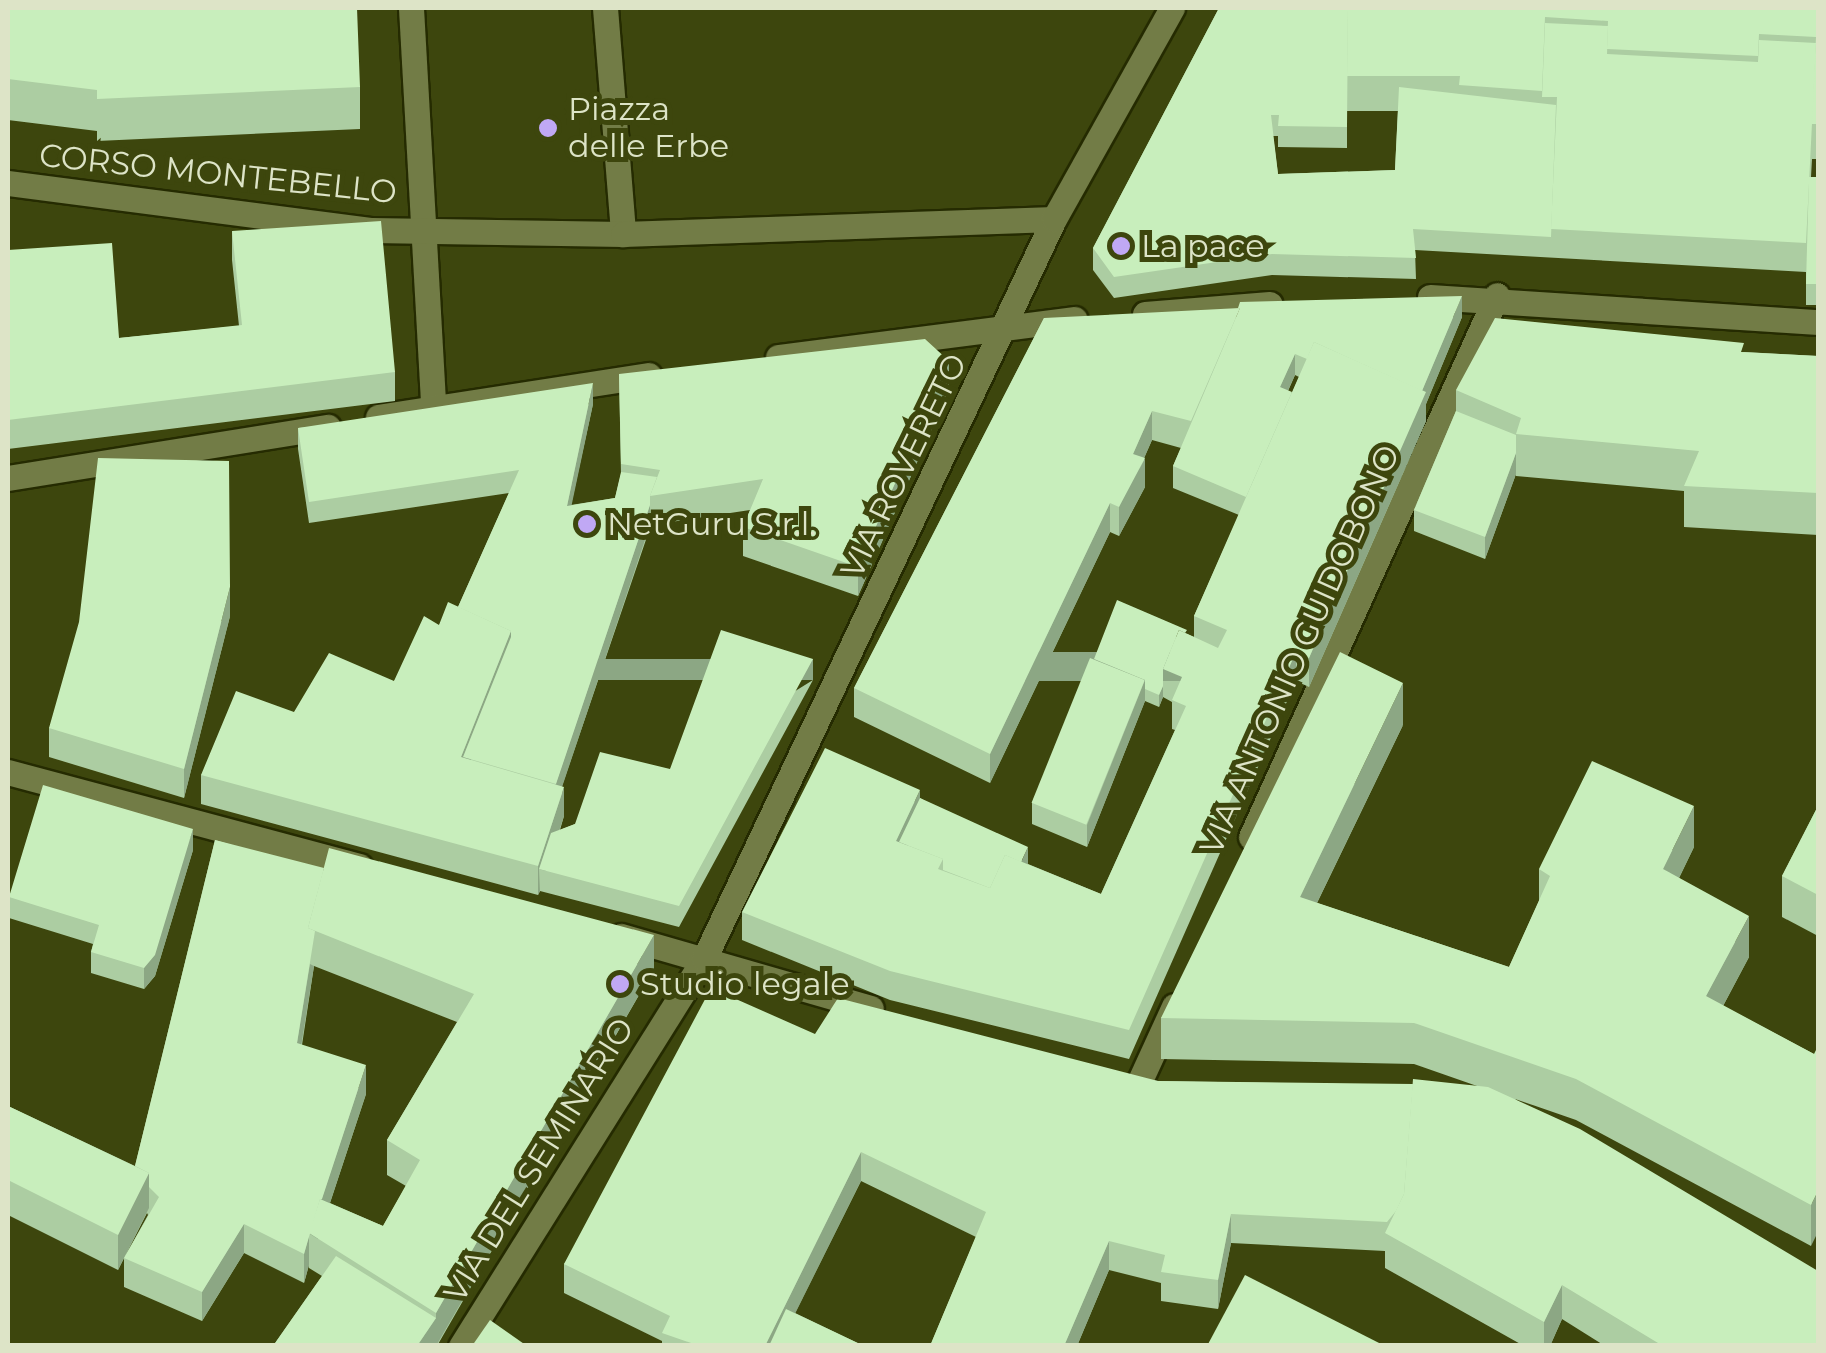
<!DOCTYPE html>
<style>
body{margin:0}
#map{position:relative;width:1826px;height:1353px;overflow:hidden;background:#3d460d;font-family:Montserrat,sans-serif}
div>[style]{position:absolute}
[style*='--x']{left:calc(var(--x)*1px);top:calc(var(--y)*1px);width:calc(var(--w)*1px);rotate:calc(var(--a)*1deg)}
.roads{filter:drop-shadow(2px 0 #252b01) drop-shadow(-2px 0 #252b01) drop-shadow(0 2px #252b01) drop-shadow(0 -2px #252b01)}
.minor>*{height:25px;margin:-12.5px;padding:0 12.5px;transform-origin:12.5px;border-radius:12.5px;background:#727c46}
.wall>*{inset:0;background:#accda2}
.shaded-wall>*{inset:0;background:#8ca784;transform-origin:0 0}
.building>*{inset:0;background:#c8eebc;transform-origin:0 0}
.dots>*{width:28px;height:28px;translate:-50% -50%;box-sizing:border-box;border:5px solid #3d460d;border-radius:50%}
span{translate:-50% -50%;white-space:nowrap;text-align:center;line-height:1.15;-webkit-text-stroke:10px #3d460d;paint-order:stroke}
.poi-label{font-size:32px;color:#dde4c7}
.left{translate:0 -50%;text-align:left}
.street-label{font-size:32px;color:#dde4c7}
.frame{position:absolute;inset:0;border:10px solid #dde4c7;pointer-events:none}
</style>
<div id="map">
<div class="roads">
<div class="minor">
<div style="--x:411;--y:8;--w:399;--a:86.8"></div>
<div style="--x:605;--y:8;--w:227;--a:85.4"></div>
<div style="--x:8;--y:183;--w:366;--a:7.4"></div>
<div style="--x:371;--y:230;--w:252;--a:0.9"></div>
<div style="--x:623;--y:234;--w:431;--a:-2"></div>
<div style="--x:1430;--y:297;--w:389;--a:3.7"></div>
<div style="--x:1145;--y:314;--w:125;--a:-4.6"></div>
<div style="--x:778;--y:357;--w:299;--a:-7.3"></div>
<div style="--x:378;--y:417;--w:274;--a:-8.8"></div>
<div style="--x:8;--y:478;--w:324;--a:-9.1"></div>
<div style="--x:8;--y:772;--w:364;--a:15"></div>
<div style="--x:1251;--y:837;--w:595;--a:-65.59"></div>
<div style="--x:621;--y:936;--w:260;--a:16.1"></div>
<div style="--x:1137;--y:1087;--w:89;--a:-65.4"></div>
<div style="--x:461;--y:1346;--w:457;--a:-57.9"></div>
<div style="--x:704;--y:959;--w:819;--a:-64.69"></div>
<div style="--x:1054;--y:219;--w:242;--a:-60.8"></div>
</div>
</div>
<div class="wall">
<div style="clip-path:polygon(8px 8px,360px 87px,360px 129px,97px 141px,97px 131px,8px 120px)"></div>
<div style="clip-path:polygon(evenodd,1219px 8px,1818px 8px,1818px 159px,1812px 159px,1811px 177px,1818px 177px,1818px 305px,1806px 305px,1806px 272px,1415px 250px,1416px 279px,1272px 275px,1114px 298px,1093px 270px,1093px 248px,1219px 8px,1347px 111px,1398px 111px,1395px 170px,1278px 174px,1273px 136px,1278px 136px,1278px 147px,1347px 148px,1347px 111px)"></div>
<div style="clip-path:polygon(232px 231px,395px 372px,395px 401px,8px 449px,8px 250px,119px 338px,239px 326px,232px 260px)"></div>
<div style="clip-path:polygon(evenodd,1462px 317px,1426px 404px,1426px 421px,1309px 687px,1296px 681px,1129px 1059px,890px 1000px,742px 940px,742px 912px,920px 798px,1028px 864px,1101px 894px,1175px 730px,1172px 729px,1172px 702px,1163px 697px,1159px 707px,1145px 701px,1087px 847px,1032px 824px,1032px 803px,1094px 659px,1187px 634px,1194px 637px,1194px 616px,1239px 515px,1173px 488px,1173px 466px,1181px 448px,1152px 440px,1144px 458px,1145px 487px,1119px 536px,1110px 532px,990px 783px,854px 717px,854px 688px,1044px 318px,1462px 317px,1295px 375px,1299px 377px,1292px 393px,1288px 391px,1295px 375px)"></div>
<div style="clip-path:polygon(1744px 352px,1818px 356px,1818px 535px,1684px 527px,1684px 491px,1516px 476px,1516px 474px,1485px 559px,1414px 531px,1414px 510px,1456px 411px,1456px 390px)"></div>
<div style="clip-path:polygon(619px 374px,949px 390px,858px 596px,743px 556px,743px 527px,750px 510px,651px 525px,562px 786px,564px 816px,560px 830px,575px 824px,670px 769px,813px 680px,679px 927px,540px 891px,538px 895px,201px 804px,201px 775px,294px 712px,394px 681px,439px 625px,458px 607px,509px 493px,309px 523px,298px 449px,298px 428px,593px 404px,571px 505px,615px 498px,621px 474px)"></div>
<div style="clip-path:polygon(230px 616px,184px 798px,49px 757px,49px 728px)"></div>
<div style="clip-path:polygon(1403px 725px,1317px 903px,1509px 967px,1539px 901px,1539px 869px,1694px 847px,1679px 878px,1749px 957px,1723px 1006px,1814px 1054px,1811px 1246px,1576px 1120px,1515px 1099px,1818px 1346px,1605px 1346px,1562px 1319px,1550px 1346px,1524px 1346px,1385px 1268px,1385px 1251px,1231px 1243px,1218px 1309px,1161px 1301px,1161px 1283px,1109px 1270px,1077px 1346px,930px 1346px,976px 1237px,861px 1181px,795px 1313px,864px 1346px,662px 1346px,662px 1341px,564px 1293px,564px 1264px,815px 1034px,1158px 1081px,1477px 1086px,1414px 1064px,1161px 1059px,1161px 1018px)"></div>
<div style="clip-path:polygon(1818px 806px,1818px 936px,1782px 917px,1782px 876px)"></div>
<div style="clip-path:polygon(evenodd,215px 840px,654px 969px,437px 1346px,273px 1346px,322px 1276px,309px 1268px,309px 1265px,304px 1283px,244px 1253px,202px 1321px,124px 1287px,124px 1258px,148px 1215px,147px 1213px,118px 1270px,8px 1215px,8px 1106px,135px 1166px,215px 840px,314px 966px,457px 1022px,387px 1140px,387px 1175px,406px 1186px,383px 1226px,330px 1203px,366px 1094px,302px 1045px,314px 966px)"></div>
<div style="clip-path:polygon(193px 850px,155px 976px,144px 989px,91px 973px,91px 952px,93px 944px,9px 918px,9px 897px)"></div>
</div>
<div class="shaded-wall">
<div style="clip-path:polygon(1462px 296px,1462px 317px,1426px 404px,1426px 421px,1309px 687px,1309px 658px)"></div>
<div style="clip-path:polygon(1295px 354px,1295px 375px,1280px 408px,1280px 387px)"></div>
<div style="clip-path:polygon(949px 361px,949px 390px,858px 596px,858px 567px)"></div>
<div style="clip-path:polygon(593px 383px,593px 404px,567px 527px,567px 506px)"></div>
<div style="clip-path:polygon(1152px 411px,1152px 440px,1139px 470px,1145px 458px,1145px 487px,1119px 536px,1119px 507px,1133px 454px)"></div>
<div style="clip-path:polygon(1516px 453px,1516px 474px,1485px 559px,1485px 537px)"></div>
<div style="clip-path:polygon(1110px 503px,1110px 532px,990px 783px,990px 754px)"></div>
<div style="clip-path:polygon(650px 505px,650px 525px,553px 814px,553px 792px)"></div>
<div style="clip-path:polygon(230px 587px,230px 616px,184px 798px,184px 769px)"></div>
<div style="clip-path:polygon(511px 631px,511px 660px,468px 767px,461px 757px)"></div>
<div style="left:1296px;top:652px;width:29px;height:413px;rotate:90deg"></div>
<div style="left:813px;top:659px;width:21px;height:281px;rotate:90deg"></div>
<div style="clip-path:polygon(1145px 680px,1145px 701px,1087px 847px,1087px 825px)"></div>
<div style="clip-path:polygon(1403px 683px,1403px 725px,1300px 938px,1300px 897px)"></div>
<div style="clip-path:polygon(1163px 686px,1163px 697px,1159px 707px,1159px 695px)"></div>
<div style="clip-path:polygon(564px 787px,564px 816px,546px 871px,539px 869px,540px 891px,538px 895px,538px 866px)"></div>
<div style="clip-path:polygon(920px 790px,920px 819px,904px 853px,896px 841px)"></div>
<div style="clip-path:polygon(1694px 806px,1694px 847px,1663px 911px,1663px 869px)"></div>
<div style="clip-path:polygon(193px 829px,193px 850px,155px 976px,144px 989px,144px 968px)"></div>
<div style="clip-path:polygon(1028px 847px,1028px 868px,1018px 869px)"></div>
<div style="clip-path:polygon(1749px 916px,1749px 957px,1706px 1038px,1706px 996px)"></div>
<div style="clip-path:polygon(654px 935px,654px 969px,436px 1346px,436px 1313px)"></div>
<div style="clip-path:polygon(310px 964px,314px 966px,297px 1072px,297px 1043px)"></div>
<div style="clip-path:polygon(366px 1065px,366px 1094px,318px 1239px,310px 1234px)"></div>
<div style="clip-path:polygon(861px 1152px,861px 1181px,779px 1346px,765px 1346px)"></div>
<div style="clip-path:polygon(149px 1173px,149px 1208px,118px 1270px,118px 1235px)"></div>
<div style="clip-path:polygon(1818px 1191px,1818px 1232px,1811px 1246px,1811px 1205px)"></div>
<div style="clip-path:polygon(1231px 1214px,1231px 1243px,1218px 1309px,1218px 1280px)"></div>
<div style="clip-path:polygon(244px 1224px,244px 1253px,202px 1321px,202px 1292px)"></div>
<div style="clip-path:polygon(309px 1236px,309px 1265px,304px 1283px,304px 1254px)"></div>
<div style="clip-path:polygon(1109px 1241px,1109px 1270px,1077px 1346px,1064px 1346px)"></div>
<div style="clip-path:polygon(1562px 1285px,1562px 1319px,1550px 1346px,1544px 1346px,1544px 1322px)"></div>
<div style="clip-path:polygon(436px 1318px,436px 1346px,417px 1346px)"></div>
</div>
<div class="building">
<div style="clip-path:polygon(8px 8px,357px 8px,360px 87px,97px 99px,97px 90px,8px 79px)"></div>
<div style="clip-path:polygon(1219px 8px,1348px 8px,1347px 127px,1278px 126px,1279px 115px,1271px 115px,1278px 174px,1395px 170px,1399px 87px,1556px 105px,1551px 237px,1413px 229px,1416px 258px,1272px 254px,1114px 277px,1093px 248px)"></div>
<div style="clip-path:polygon(1348px 8px,1818px 8px,1818px 124px,1811px 124px,1816px 37px,1759px 34px,1758px 56px,1607px 49px,1608px 21px,1545px 17px,1542px 91px,1459px 85px,1460px 76px,1347px 76px)"></div>
<div style="clip-path:polygon(1545px 23px,1608px 26px,1607px 54px,1758px 62px,1759px 40px,1816px 43px,1806px 243px,1551px 229px,1557px 97px,1542px 97px)"></div>
<div style="clip-path:polygon(1809px 177px,1818px 177px,1818px 284px,1806px 284px)"></div>
<div style="clip-path:polygon(381px 221px,395px 372px,8px 420px,8px 250px,112px 243px,119px 338px,242px 325px,232px 231px)"></div>
<div style="clip-path:polygon(1462px 296px,1422px 391px,1314px 342px,1307px 359px,1295px 354px,1280px 387px,1292px 392px,1246px 497px,1173px 466px,1240px 308px,1238px 308px,1240px 302px)"></div>
<div style="clip-path:polygon(1240px 308px,1191px 421px,1152px 411px,1133px 454px,1145px 458px,1119px 507px,1110px 503px,990px 754px,854px 688px,1044px 318px)"></div>
<div style="clip-path:polygon(1495px 318px,1744px 343px,1741px 352px,1818px 356px,1818px 493px,1684px 486px,1699px 451px,1516px 434px,1521px 418px,1456px 390px)"></div>
<div style="clip-path:polygon(925px 339px,949px 361px,858px 567px,743px 527px,763px 479px,650px 496px,660px 470px,621px 464px,619px 374px)"></div>
<div style="clip-path:polygon(1314px 342px,1426px 392px,1309px 658px,1296px 652px,1129px 1030px,890px 971px,742px 912px,825px 748px,920px 790px,896px 841px,943px 859px,938px 869px,990px 888px,1005px 855px,1101px 894px,1186px 706px,1172px 700px,1182px 677px,1163px 669px,1179px 630px,1218px 648px,1227px 630px,1194px 616px)"></div>
<div style="clip-path:polygon(593px 383px,567px 506px,615px 498px,621px 472px,657px 477px,650px 496px,650px 505px,556px 784px,463px 757px,511px 637px,511px 631px,458px 607px,519px 470px,309px 502px,298px 428px)"></div>
<div style="clip-path:polygon(1456px 411px,1516px 435px,1516px 453px,1485px 537px,1414px 510px)"></div>
<div style="clip-path:polygon(98px 458px,229px 461px,230px 587px,184px 769px,49px 728px,79px 622px)"></div>
<div style="clip-path:polygon(1117px 600px,1187px 630px,1185px 633px,1179px 630px,1163px 669px,1163px 686px,1159px 695px,1145px 689px,1145px 680px,1094px 659px)"></div>
<div style="clip-path:polygon(448px 602px,511px 631px,461px 757px,564px 787px,538px 866px,201px 775px,236px 691px,294px 712px,329px 653px,394px 681px,424px 616px,439px 625px)"></div>
<div style="clip-path:polygon(721px 630px,813px 659px,679px 906px,539px 869px,551px 833px,575px 824px,600px 752px,670px 769px)"></div>
<div style="clip-path:polygon(1340px 652px,1403px 683px,1300px 897px,1509px 967px,1550px 876px,1539px 869px,1592px 761px,1694px 806px,1663px 869px,1749px 916px,1706px 996px,1814px 1054px,1818px 1046px,1818px 1191px,1811px 1205px,1576px 1079px,1414px 1023px,1161px 1018px)"></div>
<div style="left:1090px;top:658px;width:59px;height:156px;rotate:22deg"></div>
<div style="clip-path:polygon(43px 785px,193px 829px,155px 955px,144px 968px,91px 952px,99px 925px,9px 897px)"></div>
<div style="clip-path:polygon(920px 798px,1028px 847px,1021px 862px,1005px 855px,990px 888px,943px 870px,943px 859px,899px 842px)"></div>
<div style="clip-path:polygon(1818px 806px,1818px 895px,1782px 876px)"></div>
<div style="clip-path:polygon(215px 840px,324px 868px,308px 928px,315px 931px,297px 1043px,366px 1065px,322px 1199px,320px 1199px,304px 1254px,244px 1224px,202px 1292px,124px 1258px,159px 1197px,149px 1187px,149px 1173px,135px 1166px)"></div>
<div style="clip-path:polygon(329px 848px,654px 935px,436px 1313px,309px 1233px,320px 1199px,383px 1226px,420px 1160px,387px 1140px,474px 994px,308px 928px)"></div>
<div style="clip-path:polygon(711px 988px,815px 1034px,838px 998px,1158px 1081px,1413px 1084px,1404px 1194px,1396px 1211px,1387px 1222px,1231px 1214px,1218px 1280px,1161px 1272px,1165px 1255px,1109px 1241px,1064px 1346px,930px 1346px,986px 1212px,861px 1152px,765px 1346px,700px 1346px,662px 1333px,670px 1316px,564px 1264px)"></div>
<div style="clip-path:polygon(1413px 1079px,1488px 1087px,1580px 1129px,1818px 1271px,1818px 1346px,1663px 1346px,1562px 1285px,1544px 1322px,1385px 1233px,1404px 1194px)"></div>
<div style="clip-path:polygon(8px 1106px,149px 1173px,118px 1235px,8px 1180px)"></div>
<div style="clip-path:polygon(336px 1256px,436px 1318px,417px 1346px,273px 1346px)"></div>
<div style="clip-path:polygon(1245px 1275px,1385px 1346px,1207px 1346px)"></div>
<div style="clip-path:polygon(786px 1309px,864px 1346px,769px 1346px)"></div>
<div style="clip-path:polygon(490px 1320px,527px 1346px,472px 1346px)"></div>
</div>
<div class="dots">
<div style="left:548px;top:128px;background:#c0a8f4"></div>
<div style="left:1121px;top:246px;background:#c0a8f4"></div>
<div style="left:587px;top:524px;background:#c0a8f4"></div>
<div style="left:620px;top:984px;background:#c0a8f4"></div>
</div>
<div class="poi-label">
<span class="left" style="left:568px;top:128px">Piazza<br>delle Erbe</span>
<span class="left" style="left:1141px;top:246px">La pace</span>
<span class="left" style="left:607px;top:524px">NetGuru S.r.l.</span>
<span class="left" style="left:640px;top:984px">Studio legale</span>
</div>
<div class="street-label">
<span style="left:218px;top:174px;rotate:6deg">CORSO MONTEBELLO</span>
<span style="left:904px;top:466px;rotate:-64deg">VIA ROVERETO</span>
<span style="left:1300px;top:650px;rotate:-66deg">VIA ANTONIO GUIDOBONO</span>
<span style="left:539px;top:1160px;rotate:-58deg">VIA DEL SEMINARIO</span>
</div>
<div class="frame"></div>
</div>
